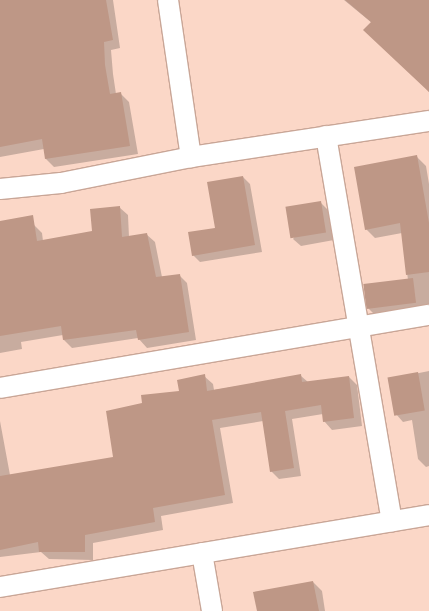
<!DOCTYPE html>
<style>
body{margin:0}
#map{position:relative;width:429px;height:611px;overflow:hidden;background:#fbd7c7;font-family:Arial,sans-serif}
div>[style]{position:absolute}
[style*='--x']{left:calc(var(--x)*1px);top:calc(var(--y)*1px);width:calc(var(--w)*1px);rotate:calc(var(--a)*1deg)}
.shadow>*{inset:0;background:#0003}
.building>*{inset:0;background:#be9786;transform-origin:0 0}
.roads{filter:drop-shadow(1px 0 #c9a697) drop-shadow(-1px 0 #c9a697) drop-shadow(0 1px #c9a697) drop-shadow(0 -1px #c9a697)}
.minor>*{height:20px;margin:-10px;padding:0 10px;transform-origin:10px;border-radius:10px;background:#fff}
span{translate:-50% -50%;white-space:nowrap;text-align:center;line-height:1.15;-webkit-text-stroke:4px #fbd7c7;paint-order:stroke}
</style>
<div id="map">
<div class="shadow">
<div style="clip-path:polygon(0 0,113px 0,120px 48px,111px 50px,113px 74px,116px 94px,120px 93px,129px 102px,138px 154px,54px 167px,46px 159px,44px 149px,0 157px)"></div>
<div style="clip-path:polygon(344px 0,429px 0,429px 92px,372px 23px)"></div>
<div style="clip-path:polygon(417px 157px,426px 166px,429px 184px,429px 306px,377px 317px,368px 308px,364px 286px,408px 280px,402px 233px,375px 238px,366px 229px)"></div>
<div style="clip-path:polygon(243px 177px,250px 184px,262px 252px,200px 262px,193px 255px,216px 228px)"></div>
<div style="clip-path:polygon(320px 202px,328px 210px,334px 240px,301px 246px,293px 239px)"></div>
<div style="clip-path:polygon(119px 207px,128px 215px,129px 237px,146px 234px,155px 242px,162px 277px,179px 275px,187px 283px,196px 340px,147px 348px,138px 338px,72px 348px,64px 340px,63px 335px,21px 342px,22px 349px,0 353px,0 229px,34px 225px,42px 233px,43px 241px,93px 232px)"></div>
<div style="clip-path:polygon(429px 371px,429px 466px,426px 467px,418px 459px,412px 420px,403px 422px,396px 414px,389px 379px)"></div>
<div style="clip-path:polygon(204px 376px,213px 384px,214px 390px,301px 376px,308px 382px,349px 377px,357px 385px,362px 426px,332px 430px,324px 421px,323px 414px,292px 419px,301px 476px,279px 479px,271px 471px,263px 421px,220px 428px,233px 503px,161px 516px,163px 530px,93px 543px,93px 560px,49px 559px,41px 552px,0 557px,0 421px,10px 475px,114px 458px,143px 404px,180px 392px)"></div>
<div style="clip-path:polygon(313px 582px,322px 591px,325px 611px,258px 611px)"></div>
</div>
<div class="building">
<div style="clip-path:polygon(0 0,106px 0,113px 40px,104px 42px,105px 65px,110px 94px,121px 92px,130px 146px,45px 159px,42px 139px,0 147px)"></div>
<div style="clip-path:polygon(345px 0,429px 0,429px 92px,363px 30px,371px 22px)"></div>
<div style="clip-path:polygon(417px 155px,429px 223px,429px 272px,406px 275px,400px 223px,365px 230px,354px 167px)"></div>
<div style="clip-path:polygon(243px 176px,255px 245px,192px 256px,188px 232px,215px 228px,207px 182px)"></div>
<div style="left:321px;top:201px;width:32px;height:36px;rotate:81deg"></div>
<div style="clip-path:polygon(120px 206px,122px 237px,147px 233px,156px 277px,180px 274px,189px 332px,138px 340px,136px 330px,63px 340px,61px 326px,0 336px,0 221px,33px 215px,37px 241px,92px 231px,90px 209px)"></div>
<div style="left:413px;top:278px;width:25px;height:50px;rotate:83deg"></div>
<div style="left:418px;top:372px;width:39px;height:31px;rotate:80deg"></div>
<div style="clip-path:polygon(205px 374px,207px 391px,301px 374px,302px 382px,349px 376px,354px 418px,323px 422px,321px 405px,285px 411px,294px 468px,270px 472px,261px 412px,212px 420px,225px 495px,153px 508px,155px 522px,85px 535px,85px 552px,39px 552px,38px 542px,0 550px,0 476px,113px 457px,106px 411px,142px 403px,141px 395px,179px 391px,177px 380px)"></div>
<div style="clip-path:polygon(313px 581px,319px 611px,257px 611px,253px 592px)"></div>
</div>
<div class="roads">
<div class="minor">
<div style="--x:168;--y:0;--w:159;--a:81.7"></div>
<div style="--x:326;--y:136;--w:391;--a:80.3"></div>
<div style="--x:0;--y:189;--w:61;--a:-5.6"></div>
<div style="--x:61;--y:183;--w:133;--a:-11.3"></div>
<div style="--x:191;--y:157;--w:241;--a:-8.6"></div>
<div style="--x:0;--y:388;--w:435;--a:-9.7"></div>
<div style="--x:202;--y:553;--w:59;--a:80.2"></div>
<div style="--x:0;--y:587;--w:435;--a:-9.5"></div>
</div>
</div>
</div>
